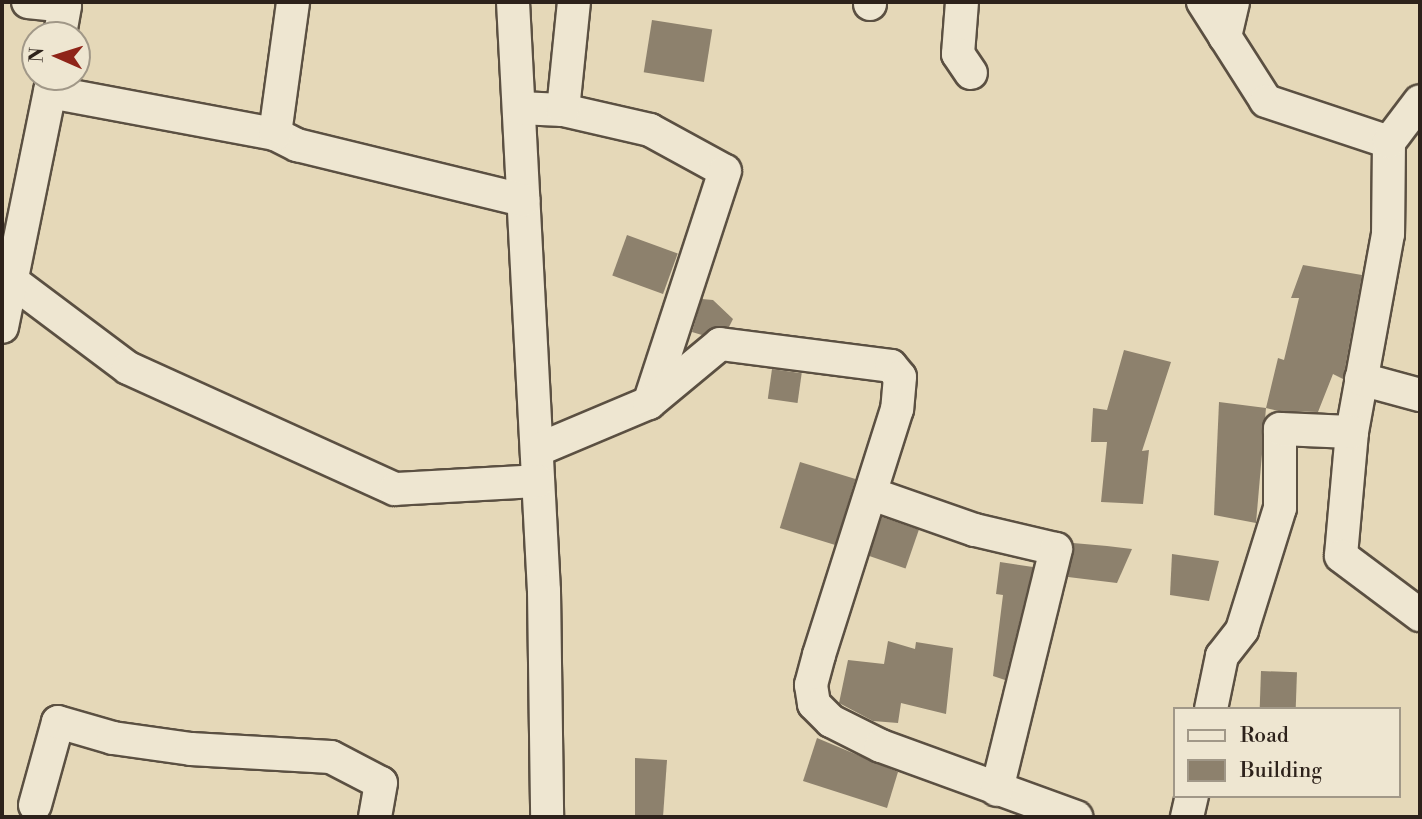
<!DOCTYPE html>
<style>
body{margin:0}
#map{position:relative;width:1422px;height:819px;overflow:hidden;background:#e5d8b8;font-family:"Libre Bodoni",serif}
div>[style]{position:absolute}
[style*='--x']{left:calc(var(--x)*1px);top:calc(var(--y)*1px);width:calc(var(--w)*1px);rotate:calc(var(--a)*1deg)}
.building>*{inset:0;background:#8d816d;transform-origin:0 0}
.roads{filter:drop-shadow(2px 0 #5b5042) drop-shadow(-2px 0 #5b5042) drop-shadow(0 2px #5b5042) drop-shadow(0 -2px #5b5042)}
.minor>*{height:32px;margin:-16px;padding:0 16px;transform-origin:16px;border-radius:16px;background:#eee6d1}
span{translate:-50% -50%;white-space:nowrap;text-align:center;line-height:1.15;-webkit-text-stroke:6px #eee6d1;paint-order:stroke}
.frame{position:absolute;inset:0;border:4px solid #2d221b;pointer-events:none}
.legend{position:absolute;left:1173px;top:707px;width:228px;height:91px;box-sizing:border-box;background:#eee6d1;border:2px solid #a19888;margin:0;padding:9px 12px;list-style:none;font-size:21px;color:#2d221b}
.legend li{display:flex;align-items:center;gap:14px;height:35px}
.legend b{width:35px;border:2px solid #a19888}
.north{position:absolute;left:21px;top:21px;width:70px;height:70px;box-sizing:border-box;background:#eee6d1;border:2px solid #a19888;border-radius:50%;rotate:273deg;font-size:19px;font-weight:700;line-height:28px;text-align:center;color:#2d221b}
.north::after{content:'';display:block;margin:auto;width:24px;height:32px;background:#8f2418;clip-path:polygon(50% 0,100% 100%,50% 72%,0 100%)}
</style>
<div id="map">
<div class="building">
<div style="left:652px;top:20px;width:61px;height:53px;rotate:9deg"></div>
<div style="left:627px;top:235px;width:54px;height:43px;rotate:20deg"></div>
<div style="clip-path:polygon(1303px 265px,1362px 275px,1343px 379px,1333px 374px,1318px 412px,1279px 411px,1266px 408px,1278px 358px,1284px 360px,1299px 298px,1291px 298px)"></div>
<div style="clip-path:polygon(702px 299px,713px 300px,733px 319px,729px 327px,714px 327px,702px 335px,692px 332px)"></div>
<div style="clip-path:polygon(1124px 350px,1171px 362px,1142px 451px,1149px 450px,1143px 504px,1101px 502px,1107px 442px,1091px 442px,1093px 408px,1107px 410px)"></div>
<div style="left:772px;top:369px;width:30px;height:30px;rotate:8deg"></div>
<div style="clip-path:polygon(1219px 402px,1266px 408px,1256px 523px,1214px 515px)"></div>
<div style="left:800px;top:462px;width:58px;height:69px;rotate:17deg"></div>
<div style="left:882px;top:517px;width:39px;height:41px;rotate:19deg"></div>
<div style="clip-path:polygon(1073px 543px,1107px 546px,1132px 549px,1117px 583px,1068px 577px)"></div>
<div style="clip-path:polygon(1172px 554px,1219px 561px,1209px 601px,1170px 595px)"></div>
<div style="clip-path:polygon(1000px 562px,1033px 567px,1005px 680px,993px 676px,1003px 595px,996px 594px)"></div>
<div style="clip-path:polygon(888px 641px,915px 649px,916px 642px,953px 648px,946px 714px,901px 703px,898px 723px,873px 721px,839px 703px,848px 660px,884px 664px)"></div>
<div style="left:1261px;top:671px;width:36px;height:38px;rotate:2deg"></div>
<div style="clip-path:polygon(817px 738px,898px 772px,887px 808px,803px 781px)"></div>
<div style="clip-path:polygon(635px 758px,667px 760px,663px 817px,635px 817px)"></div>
</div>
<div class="roads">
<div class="minor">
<div style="--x:28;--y:2;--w:37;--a:6"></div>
<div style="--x:65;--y:6;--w:29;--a:100"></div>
<div style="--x:513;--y:2;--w:590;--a:86.99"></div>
<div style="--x:544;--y:591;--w:226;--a:89.2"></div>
<div style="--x:962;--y:2;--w:52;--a:94.4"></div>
<div style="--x:958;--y:54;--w:23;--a:56"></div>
<div style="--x:1203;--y:2;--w:117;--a:57.5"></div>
<div style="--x:1266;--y:101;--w:130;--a:18.4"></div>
<div style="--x:1389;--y:142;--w:92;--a:90.6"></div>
<div style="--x:1388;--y:234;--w:201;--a:100.3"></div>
<div style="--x:1352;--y:432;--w:124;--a:95.1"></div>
<div style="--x:1341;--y:556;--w:99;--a:36.8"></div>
<div style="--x:870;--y:4;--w:2;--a:-90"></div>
<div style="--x:1225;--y:37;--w:36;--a:-77"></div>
<div style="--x:50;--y:92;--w:229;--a:10.6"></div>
<div style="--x:275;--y:134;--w:25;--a:27"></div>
<div style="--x:297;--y:145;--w:233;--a:13.7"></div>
<div style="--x:519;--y:108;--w:44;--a:2.6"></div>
<div style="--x:563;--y:110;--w:89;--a:12.9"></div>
<div style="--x:650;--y:130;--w:85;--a:28.7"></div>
<div style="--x:725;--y:171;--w:244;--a:108.1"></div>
<div style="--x:563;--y:110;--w:109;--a:-84.2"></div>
<div style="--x:275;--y:134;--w:133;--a:-82.2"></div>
<div style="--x:1389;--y:142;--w:51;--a:-52.9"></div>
<div style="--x:12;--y:281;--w:145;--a:36.9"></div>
<div style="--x:128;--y:368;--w:293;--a:24.4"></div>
<div style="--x:395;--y:489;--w:143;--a:-3.2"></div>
<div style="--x:2;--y:327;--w:255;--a:-78.5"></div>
<div style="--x:1361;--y:379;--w:61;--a:15.2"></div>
<div style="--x:537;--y:450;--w:121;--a:-22.8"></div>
<div style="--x:649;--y:403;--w:92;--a:-39.7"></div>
<div style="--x:720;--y:344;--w:172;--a:7.3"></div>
<div style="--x:891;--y:366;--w:14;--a:51"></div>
<div style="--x:900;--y:377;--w:32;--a:95"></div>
<div style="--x:897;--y:409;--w:258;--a:107.6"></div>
<div style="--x:819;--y:655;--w:31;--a:105"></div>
<div style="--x:811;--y:685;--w:19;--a:81"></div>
<div style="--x:814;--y:704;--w:24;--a:45"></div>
<div style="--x:831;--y:721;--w:56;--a:26.6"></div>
<div style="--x:881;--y:746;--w:208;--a:20"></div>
<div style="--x:872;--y:494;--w:109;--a:19.3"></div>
<div style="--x:975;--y:530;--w:83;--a:13.2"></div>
<div style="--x:1056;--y:549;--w:248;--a:103.8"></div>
<div style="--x:1211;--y:709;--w:54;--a:-78.3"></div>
<div style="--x:1222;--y:656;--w:33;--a:-52"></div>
<div style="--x:1242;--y:630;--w:128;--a:-72.7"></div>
<div style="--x:1280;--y:508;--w:79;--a:-90"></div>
<div style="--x:1280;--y:429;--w:72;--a:2.4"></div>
<div style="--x:35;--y:805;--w:86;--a:-74.5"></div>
<div style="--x:58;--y:722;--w:57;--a:16.2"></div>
<div style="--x:113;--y:738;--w:79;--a:8"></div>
<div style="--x:191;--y:749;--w:140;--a:3.3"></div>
<div style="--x:331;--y:757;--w:56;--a:27.5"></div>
<div style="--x:381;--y:783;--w:35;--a:100"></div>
<div style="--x:1187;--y:817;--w:22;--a:-77"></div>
</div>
</div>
<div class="frame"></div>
<ul class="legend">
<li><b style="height:9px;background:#eee6d1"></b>Road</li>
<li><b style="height:19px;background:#8d816d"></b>Building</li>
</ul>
<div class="north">N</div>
</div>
